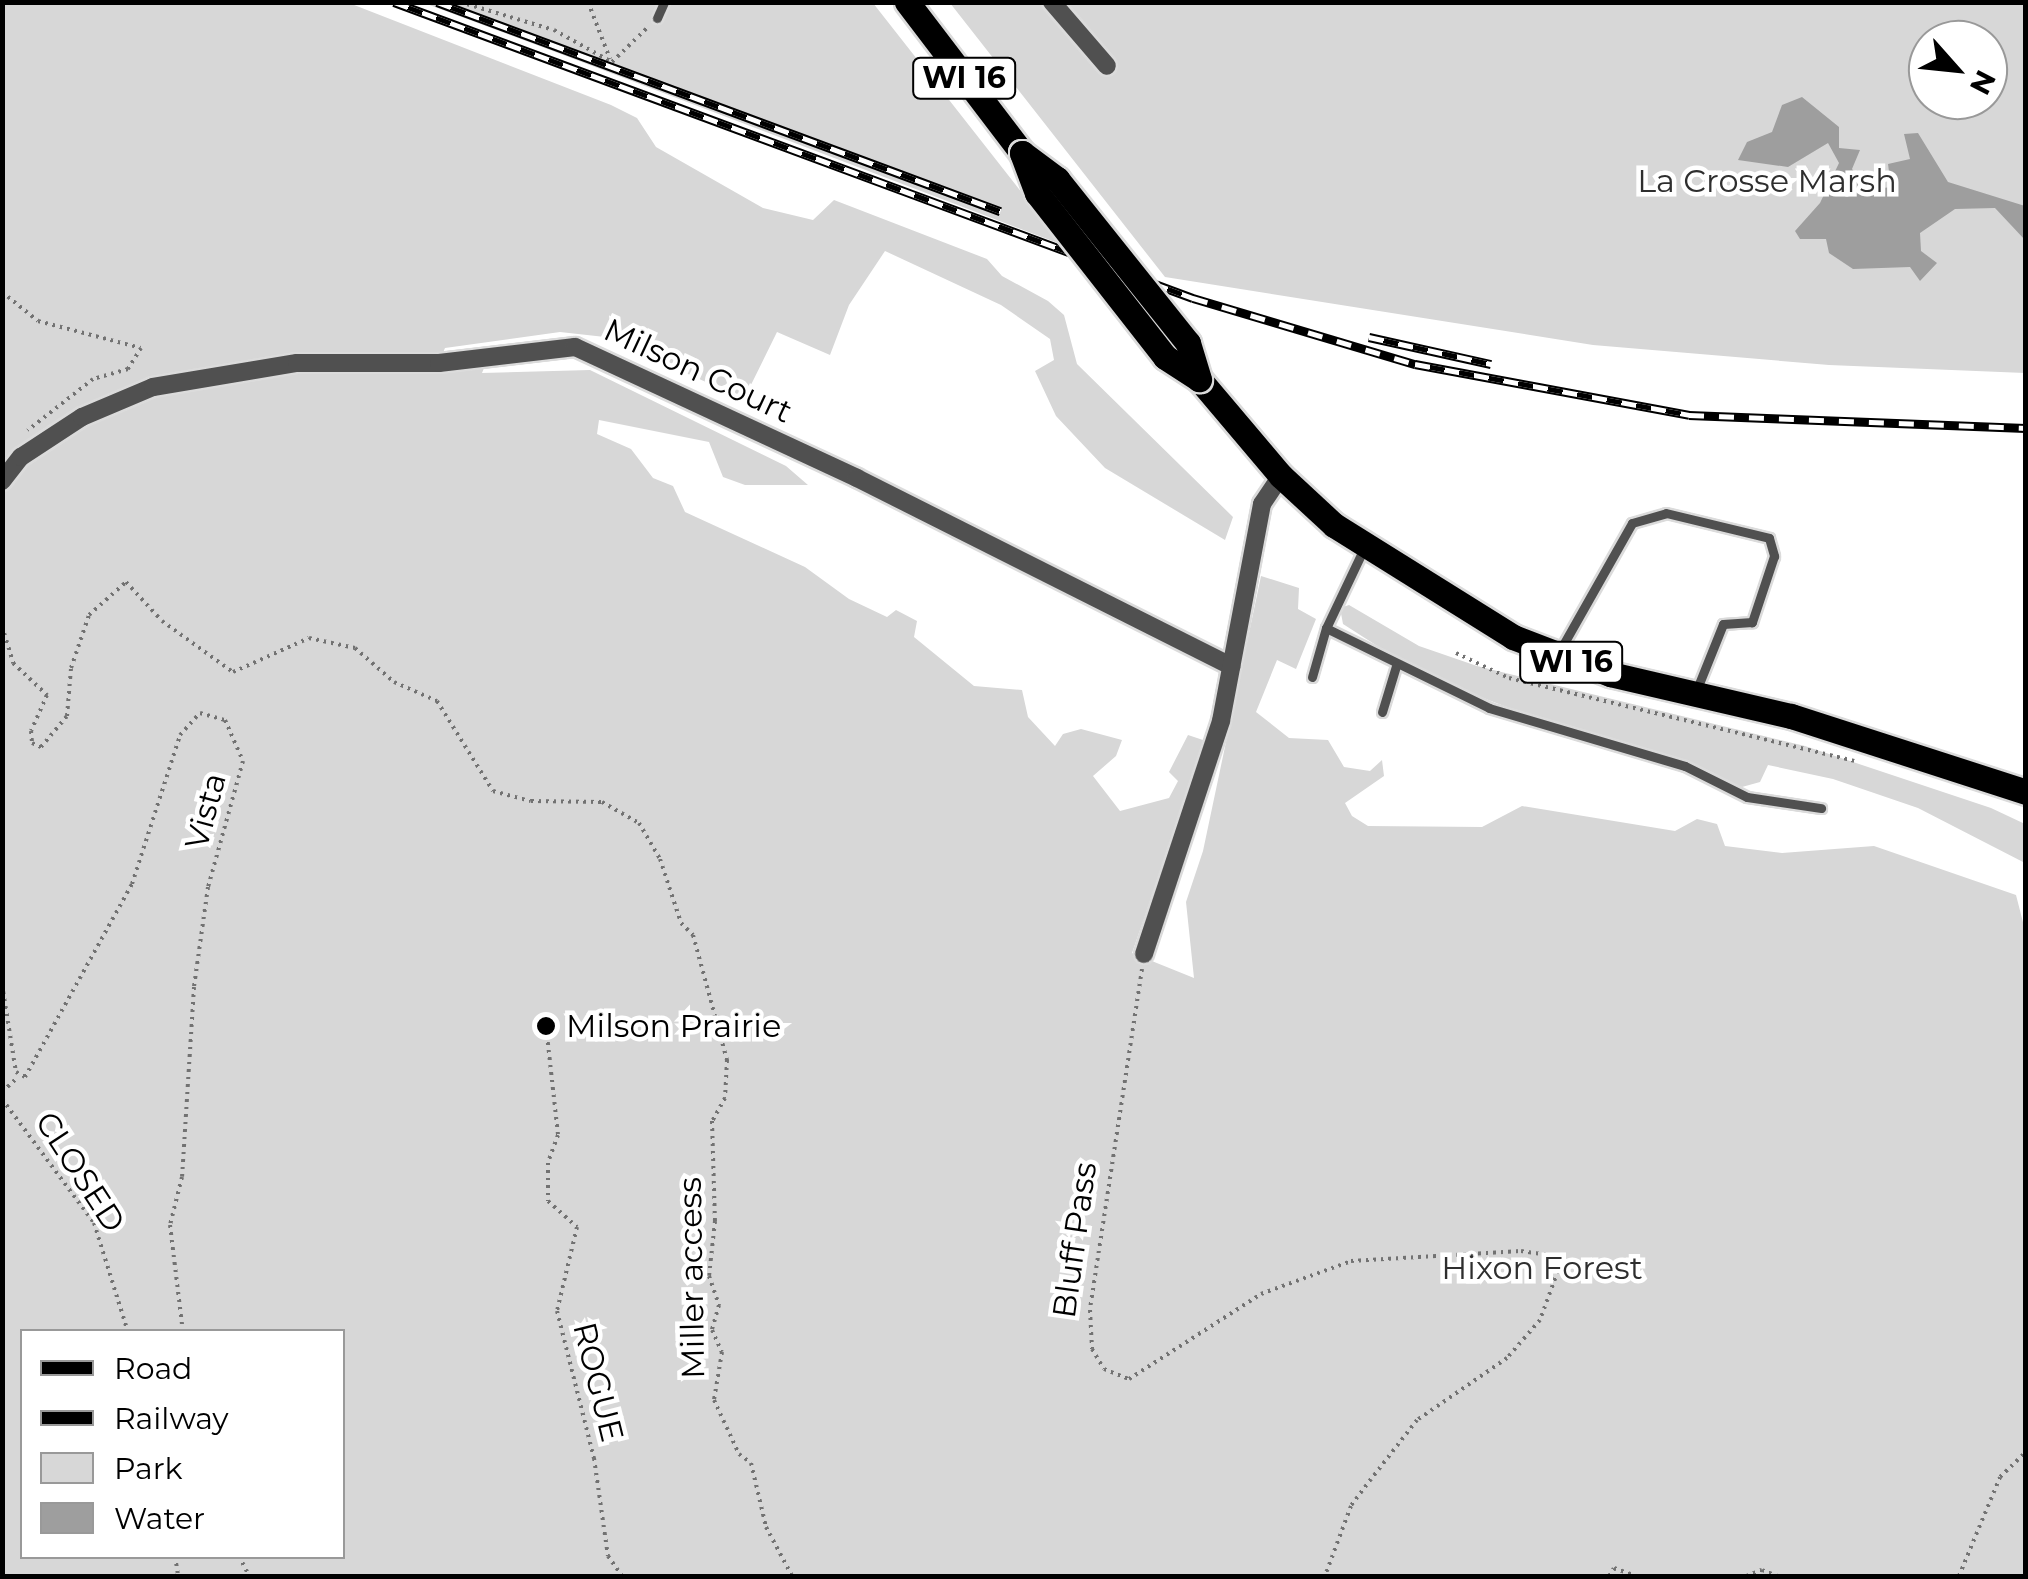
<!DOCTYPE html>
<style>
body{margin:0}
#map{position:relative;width:2028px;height:1579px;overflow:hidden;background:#fff;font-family:Montserrat,sans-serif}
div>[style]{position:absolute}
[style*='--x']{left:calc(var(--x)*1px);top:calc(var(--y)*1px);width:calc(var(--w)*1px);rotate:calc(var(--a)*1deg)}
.green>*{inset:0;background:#d7d7d7}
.water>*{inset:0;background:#9e9e9e}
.path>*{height:4px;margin-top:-2px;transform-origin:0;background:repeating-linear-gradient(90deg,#727272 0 2.5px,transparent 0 7.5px)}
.roads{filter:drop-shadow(2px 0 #dbdbdb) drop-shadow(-2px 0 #dbdbdb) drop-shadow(0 2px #dbdbdb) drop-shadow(0 -2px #dbdbdb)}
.service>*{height:9px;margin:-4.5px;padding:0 4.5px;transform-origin:4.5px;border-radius:4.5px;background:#505050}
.minor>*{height:18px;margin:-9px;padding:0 9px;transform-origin:9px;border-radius:9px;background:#505050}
.primary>*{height:25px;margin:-12.5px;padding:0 12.5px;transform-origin:12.5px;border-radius:12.5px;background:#000}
.rail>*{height:9px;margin-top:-4.5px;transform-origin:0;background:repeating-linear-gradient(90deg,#fff 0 15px,#000 0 30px);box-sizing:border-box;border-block:2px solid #000}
.bridges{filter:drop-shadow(2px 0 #dbdbdb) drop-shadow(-2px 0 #dbdbdb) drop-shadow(0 2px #dbdbdb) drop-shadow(0 -2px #dbdbdb)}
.primary-bridge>*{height:25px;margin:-12.5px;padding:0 12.5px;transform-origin:12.5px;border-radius:12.5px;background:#000}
.dots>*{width:28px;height:28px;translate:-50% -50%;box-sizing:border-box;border:5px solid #fff;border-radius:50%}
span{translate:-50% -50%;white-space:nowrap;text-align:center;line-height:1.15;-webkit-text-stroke:9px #fff;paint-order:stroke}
.shield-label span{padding:2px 8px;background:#fff;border:2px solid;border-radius:8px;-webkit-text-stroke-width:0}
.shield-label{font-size:30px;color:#000;font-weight:700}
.park-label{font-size:32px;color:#2e2e2e}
.street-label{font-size:32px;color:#000}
.poi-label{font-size:32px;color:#000}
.left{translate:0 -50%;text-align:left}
.frame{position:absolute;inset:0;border:5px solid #000;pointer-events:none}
.legend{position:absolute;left:20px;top:1329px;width:325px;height:230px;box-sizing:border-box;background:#fff;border:2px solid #999;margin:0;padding:12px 18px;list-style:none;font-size:30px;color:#000}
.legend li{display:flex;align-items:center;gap:20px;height:50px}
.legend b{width:50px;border:2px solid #999}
.north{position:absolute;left:1908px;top:20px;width:100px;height:100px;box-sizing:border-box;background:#fff;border:2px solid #999;border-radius:50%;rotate:117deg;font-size:28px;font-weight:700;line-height:40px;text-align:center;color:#000}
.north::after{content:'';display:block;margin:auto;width:35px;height:45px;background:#000;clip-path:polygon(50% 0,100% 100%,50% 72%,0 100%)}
</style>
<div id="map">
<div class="green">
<div style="clip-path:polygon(evenodd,3px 3px,349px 3px,611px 105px,637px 118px,656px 147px,763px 208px,813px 220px,834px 200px,987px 259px,1002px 276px,1048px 301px,1064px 315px,1077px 364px,1233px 517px,1225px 540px,1105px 468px,1056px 416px,1035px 371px,1054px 360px,1050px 339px,1001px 305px,885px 251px,849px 305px,830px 355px,777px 332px,744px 399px,605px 337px,560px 332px,445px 348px,439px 362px,489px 356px,482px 373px,590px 370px,786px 466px,808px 485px,745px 485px,723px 477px,709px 442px,599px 420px,597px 434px,631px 449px,653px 478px,673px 486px,685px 512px,805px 567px,849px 599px,887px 617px,896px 610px,917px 621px,914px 637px,974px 686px,1022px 690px,1028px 717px,1055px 746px,1063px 734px,1081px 729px,1122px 740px,1116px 756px,1093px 776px,1120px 811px,1169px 798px,1178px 781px,1169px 772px,1188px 735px,1206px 741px,1132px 953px,1194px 978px,1186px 902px,1203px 851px,1261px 576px,1299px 588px,1298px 609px,1316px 619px,1296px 669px,1277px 660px,1256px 712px,1289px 738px,1328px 740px,1344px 767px,1370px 771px,1382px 760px,1384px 776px,1345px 803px,1352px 816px,1368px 826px,1482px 827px,1522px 806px,1675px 831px,1697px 819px,1717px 824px,1725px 846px,1782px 853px,1874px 846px,2016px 895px,2026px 934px,2025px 1576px,3px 1576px,3px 3px,22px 1332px,342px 1332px,342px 1556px,22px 1556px,22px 1332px)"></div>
<div style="clip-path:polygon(424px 3px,873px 3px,1063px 245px,566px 56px)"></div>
<div style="clip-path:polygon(evenodd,950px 3px,2025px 3px,2025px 373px,1829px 365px,1593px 345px,1165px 277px,950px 3px,1928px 40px,1988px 40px,1988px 100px,1928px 100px,1928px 40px)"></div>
<div style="clip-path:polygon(1349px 605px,1419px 646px,1477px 666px,1805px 746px,1991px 808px,2025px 824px,2025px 863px,1918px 808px,1833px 779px,1768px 765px,1760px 782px,1742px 787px,1543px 721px,1421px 674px,1343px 624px,1340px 608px)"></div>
</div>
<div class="water">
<div style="clip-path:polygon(1802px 97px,1839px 127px,1839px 148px,1860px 150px,1852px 169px,1868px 190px,1891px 187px,1888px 164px,1910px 159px,1904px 134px,1918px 133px,1948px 182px,2025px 206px,2025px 240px,1995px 208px,1955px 209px,1920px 233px,1921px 251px,1937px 263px,1920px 281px,1910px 267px,1853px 269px,1829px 253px,1826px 239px,1800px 239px,1795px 231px,1820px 203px,1839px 163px,1828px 143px,1788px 167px,1738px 160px,1747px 142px,1772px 132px,1782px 105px)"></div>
</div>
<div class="path">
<div style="--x:460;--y:2;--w:98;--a:16.6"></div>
<div style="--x:554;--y:30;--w:66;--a:28.9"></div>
<div style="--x:612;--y:62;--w:50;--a:-44.2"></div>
<div style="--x:588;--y:2;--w:61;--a:68.9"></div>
<div style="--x:2;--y:292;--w:46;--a:38.9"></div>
<div style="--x:38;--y:321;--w:106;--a:14.7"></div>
<div style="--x:141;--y:348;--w:25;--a:122"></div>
<div style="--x:128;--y:369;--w:36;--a:164"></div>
<div style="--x:93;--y:379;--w:83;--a:141.9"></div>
<div style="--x:2;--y:626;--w:39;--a:73"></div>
<div style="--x:13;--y:663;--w:47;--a:43.3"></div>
<div style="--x:47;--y:695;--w:39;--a:114"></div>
<div style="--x:31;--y:731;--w:12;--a:85"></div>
<div style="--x:32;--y:743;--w:10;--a:24"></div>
<div style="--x:41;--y:747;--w:40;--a:-50"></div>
<div style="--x:67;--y:716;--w:48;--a:-85.2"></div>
<div style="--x:71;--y:668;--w:56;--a:-71.2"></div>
<div style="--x:89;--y:615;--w:50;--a:-41.7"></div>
<div style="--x:126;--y:582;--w:53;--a:47.3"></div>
<div style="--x:162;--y:621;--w:87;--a:35.7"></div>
<div style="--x:233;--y:672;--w:83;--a:-24.1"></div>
<div style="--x:309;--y:638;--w:47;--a:12.3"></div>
<div style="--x:355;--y:648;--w:52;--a:41.1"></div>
<div style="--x:394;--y:682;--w:47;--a:23.8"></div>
<div style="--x:437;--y:701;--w:106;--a:58.1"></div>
<div style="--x:493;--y:791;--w:39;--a:15"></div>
<div style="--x:531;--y:801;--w:71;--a:0.8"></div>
<div style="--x:602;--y:802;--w:43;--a:29.6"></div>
<div style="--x:639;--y:823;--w:42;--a:59.7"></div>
<div style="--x:660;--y:859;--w:67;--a:71.8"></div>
<div style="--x:681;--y:923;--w:17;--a:45"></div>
<div style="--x:693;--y:935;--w:130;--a:74.8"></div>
<div style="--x:727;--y:1060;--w:38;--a:93"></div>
<div style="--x:725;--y:1098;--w:26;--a:119"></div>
<div style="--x:712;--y:1121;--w:100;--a:88.3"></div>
<div style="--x:715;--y:1221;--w:55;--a:96.2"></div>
<div style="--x:709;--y:1276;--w:31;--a:71"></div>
<div style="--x:719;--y:1305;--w:26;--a:106"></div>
<div style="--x:712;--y:1330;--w:24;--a:66"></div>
<div style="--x:722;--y:1352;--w:49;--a:99.5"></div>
<div style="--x:714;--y:1400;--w:60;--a:65.2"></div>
<div style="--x:739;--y:1454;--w:15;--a:37"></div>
<div style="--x:751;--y:1463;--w:66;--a:76.8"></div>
<div style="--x:766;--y:1527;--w:55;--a:62"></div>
<div style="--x:1456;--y:653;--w:59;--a:25.3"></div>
<div style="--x:1509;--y:678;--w:355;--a:13.5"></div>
<div style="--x:1142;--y:969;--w:345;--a:98.7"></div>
<div style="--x:1090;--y:1310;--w:39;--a:87"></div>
<div style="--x:1092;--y:1349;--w:23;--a:59"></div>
<div style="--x:1104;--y:1369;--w:27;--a:22"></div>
<div style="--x:1129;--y:1379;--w:157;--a:-32.8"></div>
<div style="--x:1261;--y:1294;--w:96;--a:-20.1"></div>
<div style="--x:1351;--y:1261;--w:170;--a:-3.4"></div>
<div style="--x:1521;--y:1251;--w:42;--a:8.1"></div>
<div style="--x:1563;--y:1257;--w:67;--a:110.1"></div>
<div style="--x:1540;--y:1320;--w:50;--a:131"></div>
<div style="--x:1507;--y:1358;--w:109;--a:145.4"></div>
<div style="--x:1417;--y:1420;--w:75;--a:127.9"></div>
<div style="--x:1371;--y:1479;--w:34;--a:127"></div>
<div style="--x:1351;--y:1506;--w:75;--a:110.4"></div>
<div style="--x:2;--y:984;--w:89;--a:81"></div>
<div style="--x:16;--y:1072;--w:10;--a:29"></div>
<div style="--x:25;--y:1077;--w:221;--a:-61"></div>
<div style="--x:132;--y:884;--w:157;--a:-72.1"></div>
<div style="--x:180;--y:735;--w:30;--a:-48"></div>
<div style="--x:200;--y:713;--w:26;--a:16"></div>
<div style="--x:225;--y:720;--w:45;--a:66.3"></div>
<div style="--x:243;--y:761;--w:131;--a:105.5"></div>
<div style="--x:208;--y:887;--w:101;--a:98"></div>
<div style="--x:194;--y:987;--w:190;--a:93.6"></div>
<div style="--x:182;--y:1177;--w:49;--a:104"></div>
<div style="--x:170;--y:1225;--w:108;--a:83.1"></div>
<div style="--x:547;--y:1035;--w:101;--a:83.7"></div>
<div style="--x:558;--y:1135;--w:30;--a:110"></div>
<div style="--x:548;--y:1163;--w:38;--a:90"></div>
<div style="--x:548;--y:1201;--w:39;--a:42"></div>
<div style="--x:577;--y:1227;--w:86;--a:103.4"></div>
<div style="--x:557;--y:1311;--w:152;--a:75.9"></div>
<div style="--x:594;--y:1458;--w:99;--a:81.9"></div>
<div style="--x:608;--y:1556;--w:24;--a:55"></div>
<div style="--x:2;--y:1092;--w:22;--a:-43"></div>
<div style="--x:2;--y:1099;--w:154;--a:53.4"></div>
<div style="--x:94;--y:1223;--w:114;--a:72.7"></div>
<div style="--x:175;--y:1556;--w:20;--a:81"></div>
<div style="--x:239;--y:1556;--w:22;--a:63"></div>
<div style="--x:1609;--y:1576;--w:9;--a:-58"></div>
<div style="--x:1614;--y:1568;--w:23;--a:20"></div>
<div style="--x:1746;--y:1576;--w:17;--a:-21"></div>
<div style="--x:1762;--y:1570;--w:17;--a:21"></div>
<div style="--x:1959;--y:1576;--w:107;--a:-67.5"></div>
<div style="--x:2000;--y:1477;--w:36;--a:-44"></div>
</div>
<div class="roads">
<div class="service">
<div style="--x:657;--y:18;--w:17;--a:-66"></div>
<div style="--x:1365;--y:546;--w:91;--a:115.4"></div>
<div style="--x:1326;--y:628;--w:182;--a:26.1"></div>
<div style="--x:1489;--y:708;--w:204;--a:16.5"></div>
<div style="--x:1685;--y:766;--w:69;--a:26.6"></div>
<div style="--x:1747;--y:797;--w:75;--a:8.5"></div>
<div style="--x:1559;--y:652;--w:148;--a:-60.5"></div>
<div style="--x:1632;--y:523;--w:35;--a:-16"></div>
<div style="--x:1666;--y:513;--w:106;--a:13.6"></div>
<div style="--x:1769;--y:538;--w:19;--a:74"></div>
<div style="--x:1774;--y:556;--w:70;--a:108.4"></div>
<div style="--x:1752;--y:622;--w:29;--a:176"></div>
<div style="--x:1723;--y:624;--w:72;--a:111.9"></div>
<div style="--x:1312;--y:677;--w:51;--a:-74.1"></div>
<div style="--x:1382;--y:712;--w:48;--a:-73.1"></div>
</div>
<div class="minor">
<div style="--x:1052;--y:2;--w:84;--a:49.3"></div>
<div style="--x:2;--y:481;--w:31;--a:-52"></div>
<div style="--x:21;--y:457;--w:73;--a:-33.3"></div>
<div style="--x:82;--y:417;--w:77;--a:-22.9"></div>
<div style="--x:153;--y:387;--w:146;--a:-9.5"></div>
<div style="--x:297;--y:363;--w:142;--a:0"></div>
<div style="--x:439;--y:363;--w:137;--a:-6.7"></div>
<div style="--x:575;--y:347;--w:311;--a:24.9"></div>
<div style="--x:857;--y:478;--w:419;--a:26.7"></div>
<div style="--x:1144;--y:954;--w:245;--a:-71.7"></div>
<div style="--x:1221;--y:721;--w:221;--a:-79.3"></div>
<div style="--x:1262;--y:504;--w:34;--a:-56"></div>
</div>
<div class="primary">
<div style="--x:907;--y:2;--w:190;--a:52.7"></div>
<div style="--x:1199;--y:379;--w:127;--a:49.8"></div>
<div style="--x:1281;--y:476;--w:72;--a:42.8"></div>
<div style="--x:1334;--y:525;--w:211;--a:32"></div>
<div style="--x:1513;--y:637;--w:104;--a:20.9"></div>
<div style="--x:1610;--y:674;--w:186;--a:13.1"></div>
<div style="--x:1791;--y:716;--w:247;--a:17.9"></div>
</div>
</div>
<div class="rail">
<div style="--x:394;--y:2;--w:852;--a:20.33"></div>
<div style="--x:1193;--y:298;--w:232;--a:16.6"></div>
<div style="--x:1415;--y:364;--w:279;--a:10.5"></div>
<div style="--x:1689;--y:415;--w:337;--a:2.2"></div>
<div style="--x:437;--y:2;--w:601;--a:20.37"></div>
<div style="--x:1369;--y:337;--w:125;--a:12.5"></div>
</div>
<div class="bridges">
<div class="primary-bridge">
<div style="--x:1022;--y:153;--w:43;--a:69.4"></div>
<div style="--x:1037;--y:193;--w:208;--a:52"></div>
<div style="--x:1165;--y:357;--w:40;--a:32.9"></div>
<div style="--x:1022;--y:153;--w:44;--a:36.6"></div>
<div style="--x:1057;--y:179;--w:210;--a:51.4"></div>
<div style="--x:1188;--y:343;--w:38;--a:73"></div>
</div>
</div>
<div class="dots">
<div style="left:546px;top:1026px;background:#000"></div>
</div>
<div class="shield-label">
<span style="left:964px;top:78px">WI 16</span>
<span style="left:1571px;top:662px">WI 16</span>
</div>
<div class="park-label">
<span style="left:1767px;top:181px">La Crosse Marsh</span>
<span style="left:1542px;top:1268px">Hixon Forest</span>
</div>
<div class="street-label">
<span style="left:698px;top:371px;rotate:25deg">Milson Court</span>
<span style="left:206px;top:811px;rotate:-75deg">Vista</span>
<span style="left:80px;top:1172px;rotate:57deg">CLOSED</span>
<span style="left:1075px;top:1240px;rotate:-82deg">Bluff Pass</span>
<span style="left:692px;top:1278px;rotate:-91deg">Miller access</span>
<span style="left:598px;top:1382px;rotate:76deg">ROGUE</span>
</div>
<div class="poi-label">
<span class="left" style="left:566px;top:1026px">Milson Prairie</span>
</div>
<div class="frame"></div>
<ul class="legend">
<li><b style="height:12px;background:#000"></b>Road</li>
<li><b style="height:12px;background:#000"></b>Railway</li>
<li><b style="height:28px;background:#d7d7d7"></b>Park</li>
<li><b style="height:28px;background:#9e9e9e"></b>Water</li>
</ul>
<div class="north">N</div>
</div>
